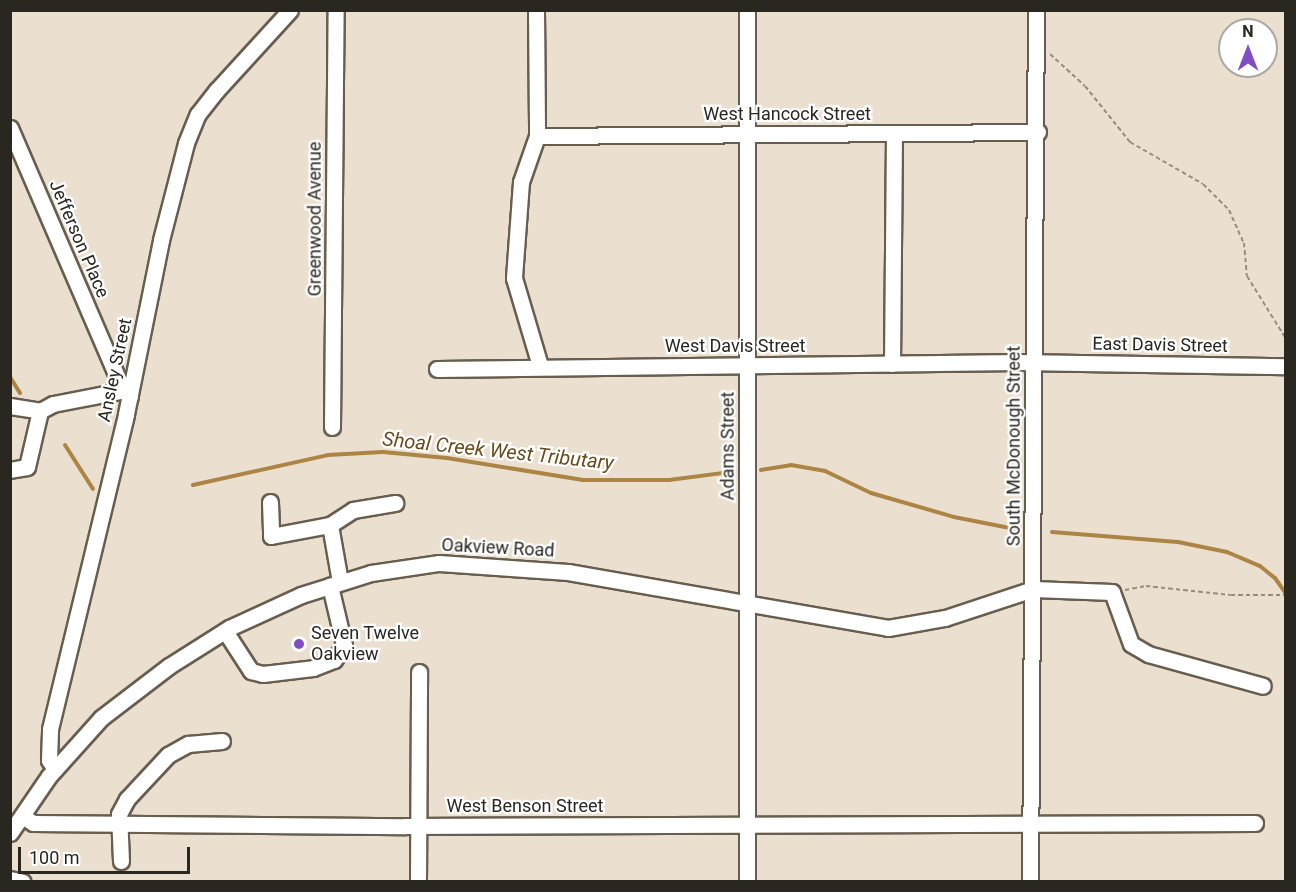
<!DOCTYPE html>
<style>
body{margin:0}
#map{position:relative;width:1296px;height:892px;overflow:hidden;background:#ebe0cf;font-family:Roboto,sans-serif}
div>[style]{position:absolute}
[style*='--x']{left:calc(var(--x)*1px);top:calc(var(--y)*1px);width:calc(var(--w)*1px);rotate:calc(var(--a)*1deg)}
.stream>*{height:4px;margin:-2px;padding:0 2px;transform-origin:2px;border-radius:2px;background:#ac8443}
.path>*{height:2px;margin-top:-1px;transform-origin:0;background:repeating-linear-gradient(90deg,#958d81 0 4.5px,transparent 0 7.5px)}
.roads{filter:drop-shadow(2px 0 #685e4f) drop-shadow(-2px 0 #685e4f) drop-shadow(0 2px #685e4f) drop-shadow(0 -2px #685e4f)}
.minor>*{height:15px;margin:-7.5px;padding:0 7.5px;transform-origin:7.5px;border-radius:7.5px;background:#fff}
.dots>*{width:16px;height:16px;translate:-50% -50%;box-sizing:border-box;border:3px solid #fff;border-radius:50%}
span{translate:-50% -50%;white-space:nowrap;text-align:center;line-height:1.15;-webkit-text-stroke:4.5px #fff;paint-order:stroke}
.street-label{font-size:18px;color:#2a2620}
.poi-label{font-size:18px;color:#2a2620}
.left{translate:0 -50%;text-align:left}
.water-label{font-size:20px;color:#684b1a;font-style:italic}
.frame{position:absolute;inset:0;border:12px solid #2a2620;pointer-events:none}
.north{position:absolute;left:1218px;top:18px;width:60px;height:60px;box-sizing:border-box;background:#fff;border:2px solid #aaa8a6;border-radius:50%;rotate:0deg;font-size:16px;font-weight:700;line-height:24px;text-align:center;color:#2a2620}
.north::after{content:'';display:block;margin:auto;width:21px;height:27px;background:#814ec6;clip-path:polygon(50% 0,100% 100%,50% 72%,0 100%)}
.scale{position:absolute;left:18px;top:847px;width:172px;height:27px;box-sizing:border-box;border:3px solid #2a2620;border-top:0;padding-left:8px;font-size:18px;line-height:21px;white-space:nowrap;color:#2a2620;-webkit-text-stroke:4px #fff;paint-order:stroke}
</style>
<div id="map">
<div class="stream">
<div style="--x:10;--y:377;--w:19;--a:58"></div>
<div style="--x:65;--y:445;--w:52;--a:57.5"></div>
<div style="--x:761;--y:470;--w:30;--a:-9"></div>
<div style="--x:791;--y:465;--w:35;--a:10"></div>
<div style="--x:825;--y:471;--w:51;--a:25.6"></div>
<div style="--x:871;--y:493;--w:86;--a:16.1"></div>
<div style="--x:954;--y:517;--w:62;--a:11.1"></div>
<div style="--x:193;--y:485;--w:138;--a:-12.5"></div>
<div style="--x:328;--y:455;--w:55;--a:-3.1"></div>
<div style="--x:383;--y:452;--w:64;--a:5.4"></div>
<div style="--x:447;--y:458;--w:138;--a:9.2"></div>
<div style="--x:583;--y:480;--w:86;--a:0"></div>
<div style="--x:669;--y:480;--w:63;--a:-7.4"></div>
<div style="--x:1052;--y:532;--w:126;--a:4.5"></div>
<div style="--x:1178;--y:542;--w:50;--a:11.5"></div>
<div style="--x:1227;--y:552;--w:36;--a:23"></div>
<div style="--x:1260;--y:566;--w:19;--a:39"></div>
<div style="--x:1275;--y:578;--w:19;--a:55"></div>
</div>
<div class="path">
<div style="--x:1050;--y:54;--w:47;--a:42.4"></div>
<div style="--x:1085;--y:86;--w:72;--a:51.2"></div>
<div style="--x:1130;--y:142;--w:84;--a:29.9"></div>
<div style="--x:1203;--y:184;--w:37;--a:45"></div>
<div style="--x:1229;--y:210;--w:36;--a:66"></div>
<div style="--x:1244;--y:243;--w:33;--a:85"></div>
<div style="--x:1247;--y:276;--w:74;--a:58.2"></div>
<div style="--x:1125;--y:590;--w:21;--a:-11"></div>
<div style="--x:1146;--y:586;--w:85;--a:6"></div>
<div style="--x:1231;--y:595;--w:55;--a:0"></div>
</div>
<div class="roads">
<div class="minor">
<div style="--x:536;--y:10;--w:126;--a:89.5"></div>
<div style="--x:537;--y:136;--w:49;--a:109.2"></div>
<div style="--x:521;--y:182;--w:96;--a:94.2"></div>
<div style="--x:514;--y:278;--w:92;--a:73.5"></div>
<div style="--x:747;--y:10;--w:872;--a:90"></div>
<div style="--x:10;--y:128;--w:279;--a:66.7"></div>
<div style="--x:120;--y:384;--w:16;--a:52"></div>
<div style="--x:537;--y:136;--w:501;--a:-0.46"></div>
<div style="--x:892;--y:364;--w:230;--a:-89.5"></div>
<div style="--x:437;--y:369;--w:581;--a:-0.69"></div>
<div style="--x:1018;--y:362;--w:268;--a:0.9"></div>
<div style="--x:10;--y:406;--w:30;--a:9"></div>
<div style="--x:40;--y:411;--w:57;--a:103.1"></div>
<div style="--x:27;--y:467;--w:17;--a:170"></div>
<div style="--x:40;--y:411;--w:15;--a:-28"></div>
<div style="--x:53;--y:404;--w:73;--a:-11"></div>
<div style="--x:332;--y:427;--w:417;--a:-89.5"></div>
<div style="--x:270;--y:502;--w:34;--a:88"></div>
<div style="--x:271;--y:536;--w:60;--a:-10.6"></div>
<div style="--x:330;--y:525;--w:58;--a:80"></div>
<div style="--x:330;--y:525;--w:27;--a:-33"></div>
<div style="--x:353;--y:510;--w:43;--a:-9.5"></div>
<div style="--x:225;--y:631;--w:48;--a:57"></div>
<div style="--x:251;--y:671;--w:12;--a:14"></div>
<div style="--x:263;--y:674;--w:50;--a:-6.8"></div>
<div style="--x:313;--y:668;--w:22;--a:-21"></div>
<div style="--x:334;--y:660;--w:18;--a:-56"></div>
<div style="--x:344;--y:645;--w:61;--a:-103.3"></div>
<div style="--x:55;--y:769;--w:11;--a:-124"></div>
<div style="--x:49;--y:760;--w:31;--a:-88"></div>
<div style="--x:50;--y:729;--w:324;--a:-76.4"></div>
<div style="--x:126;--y:414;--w:177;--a:-78.6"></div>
<div style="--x:161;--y:240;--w:100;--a:-75.5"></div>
<div style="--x:186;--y:143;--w:31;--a:-68"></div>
<div style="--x:198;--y:114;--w:31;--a:-52"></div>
<div style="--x:217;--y:90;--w:108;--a:-47.6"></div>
<div style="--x:22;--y:816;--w:13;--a:32"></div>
<div style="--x:33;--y:823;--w:373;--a:0.5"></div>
<div style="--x:406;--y:826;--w:849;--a:-0.2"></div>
<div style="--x:10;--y:833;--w:69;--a:-55.6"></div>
<div style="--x:49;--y:776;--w:78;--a:-48.1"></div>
<div style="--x:101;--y:718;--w:86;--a:-37.4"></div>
<div style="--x:169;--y:666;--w:71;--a:-32.3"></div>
<div style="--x:229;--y:628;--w:79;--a:-24.6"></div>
<div style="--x:301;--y:595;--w:73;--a:-17.4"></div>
<div style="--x:371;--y:573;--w:69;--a:-8.4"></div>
<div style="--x:439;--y:563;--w:129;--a:4"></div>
<div style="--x:568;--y:572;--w:325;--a:9.9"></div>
<div style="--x:888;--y:628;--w:58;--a:-10"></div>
<div style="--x:945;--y:618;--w:93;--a:-18.2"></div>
<div style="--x:1033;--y:589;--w:79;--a:2.2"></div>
<div style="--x:1112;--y:592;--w:55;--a:69.9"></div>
<div style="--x:1131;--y:644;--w:20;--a:30"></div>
<div style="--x:1148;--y:654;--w:119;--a:15.5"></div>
<div style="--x:121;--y:861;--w:47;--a:-92.4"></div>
<div style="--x:119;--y:814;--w:17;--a:-62"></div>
<div style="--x:127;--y:799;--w:60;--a:-47"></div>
<div style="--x:168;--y:755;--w:23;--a:-29"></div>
<div style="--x:188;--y:744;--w:34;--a:-5"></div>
<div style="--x:10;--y:879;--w:13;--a:13"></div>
<div style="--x:418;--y:882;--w:210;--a:-89.7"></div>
<div style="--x:1030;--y:882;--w:872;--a:-89.61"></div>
</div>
</div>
<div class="dots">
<div style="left:299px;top:644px;background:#814ec6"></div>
</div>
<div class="street-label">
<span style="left:787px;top:114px">West Hancock Street</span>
<span style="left:315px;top:219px;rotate:-90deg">Greenwood Avenue</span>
<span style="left:79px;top:239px;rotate:67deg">Jefferson Place</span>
<span style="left:1160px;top:345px;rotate:1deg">East Davis Street</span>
<span style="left:735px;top:346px">West Davis Street</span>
<span style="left:115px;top:370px;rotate:-78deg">Ansley Street</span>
<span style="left:728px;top:446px;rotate:-90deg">Adams Street</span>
<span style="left:1014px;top:446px;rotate:-90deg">South McDonough Street</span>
<span style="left:498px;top:548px;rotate:3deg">Oakview Road</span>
<span style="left:525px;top:806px">West Benson Street</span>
</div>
<div class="poi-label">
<span class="left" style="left:311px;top:644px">Seven Twelve<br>Oakview</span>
</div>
<div class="water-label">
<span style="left:498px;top:451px;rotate:6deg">Shoal Creek West Tributary</span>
</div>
<div class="frame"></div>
<div class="north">N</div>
<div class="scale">100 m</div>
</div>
